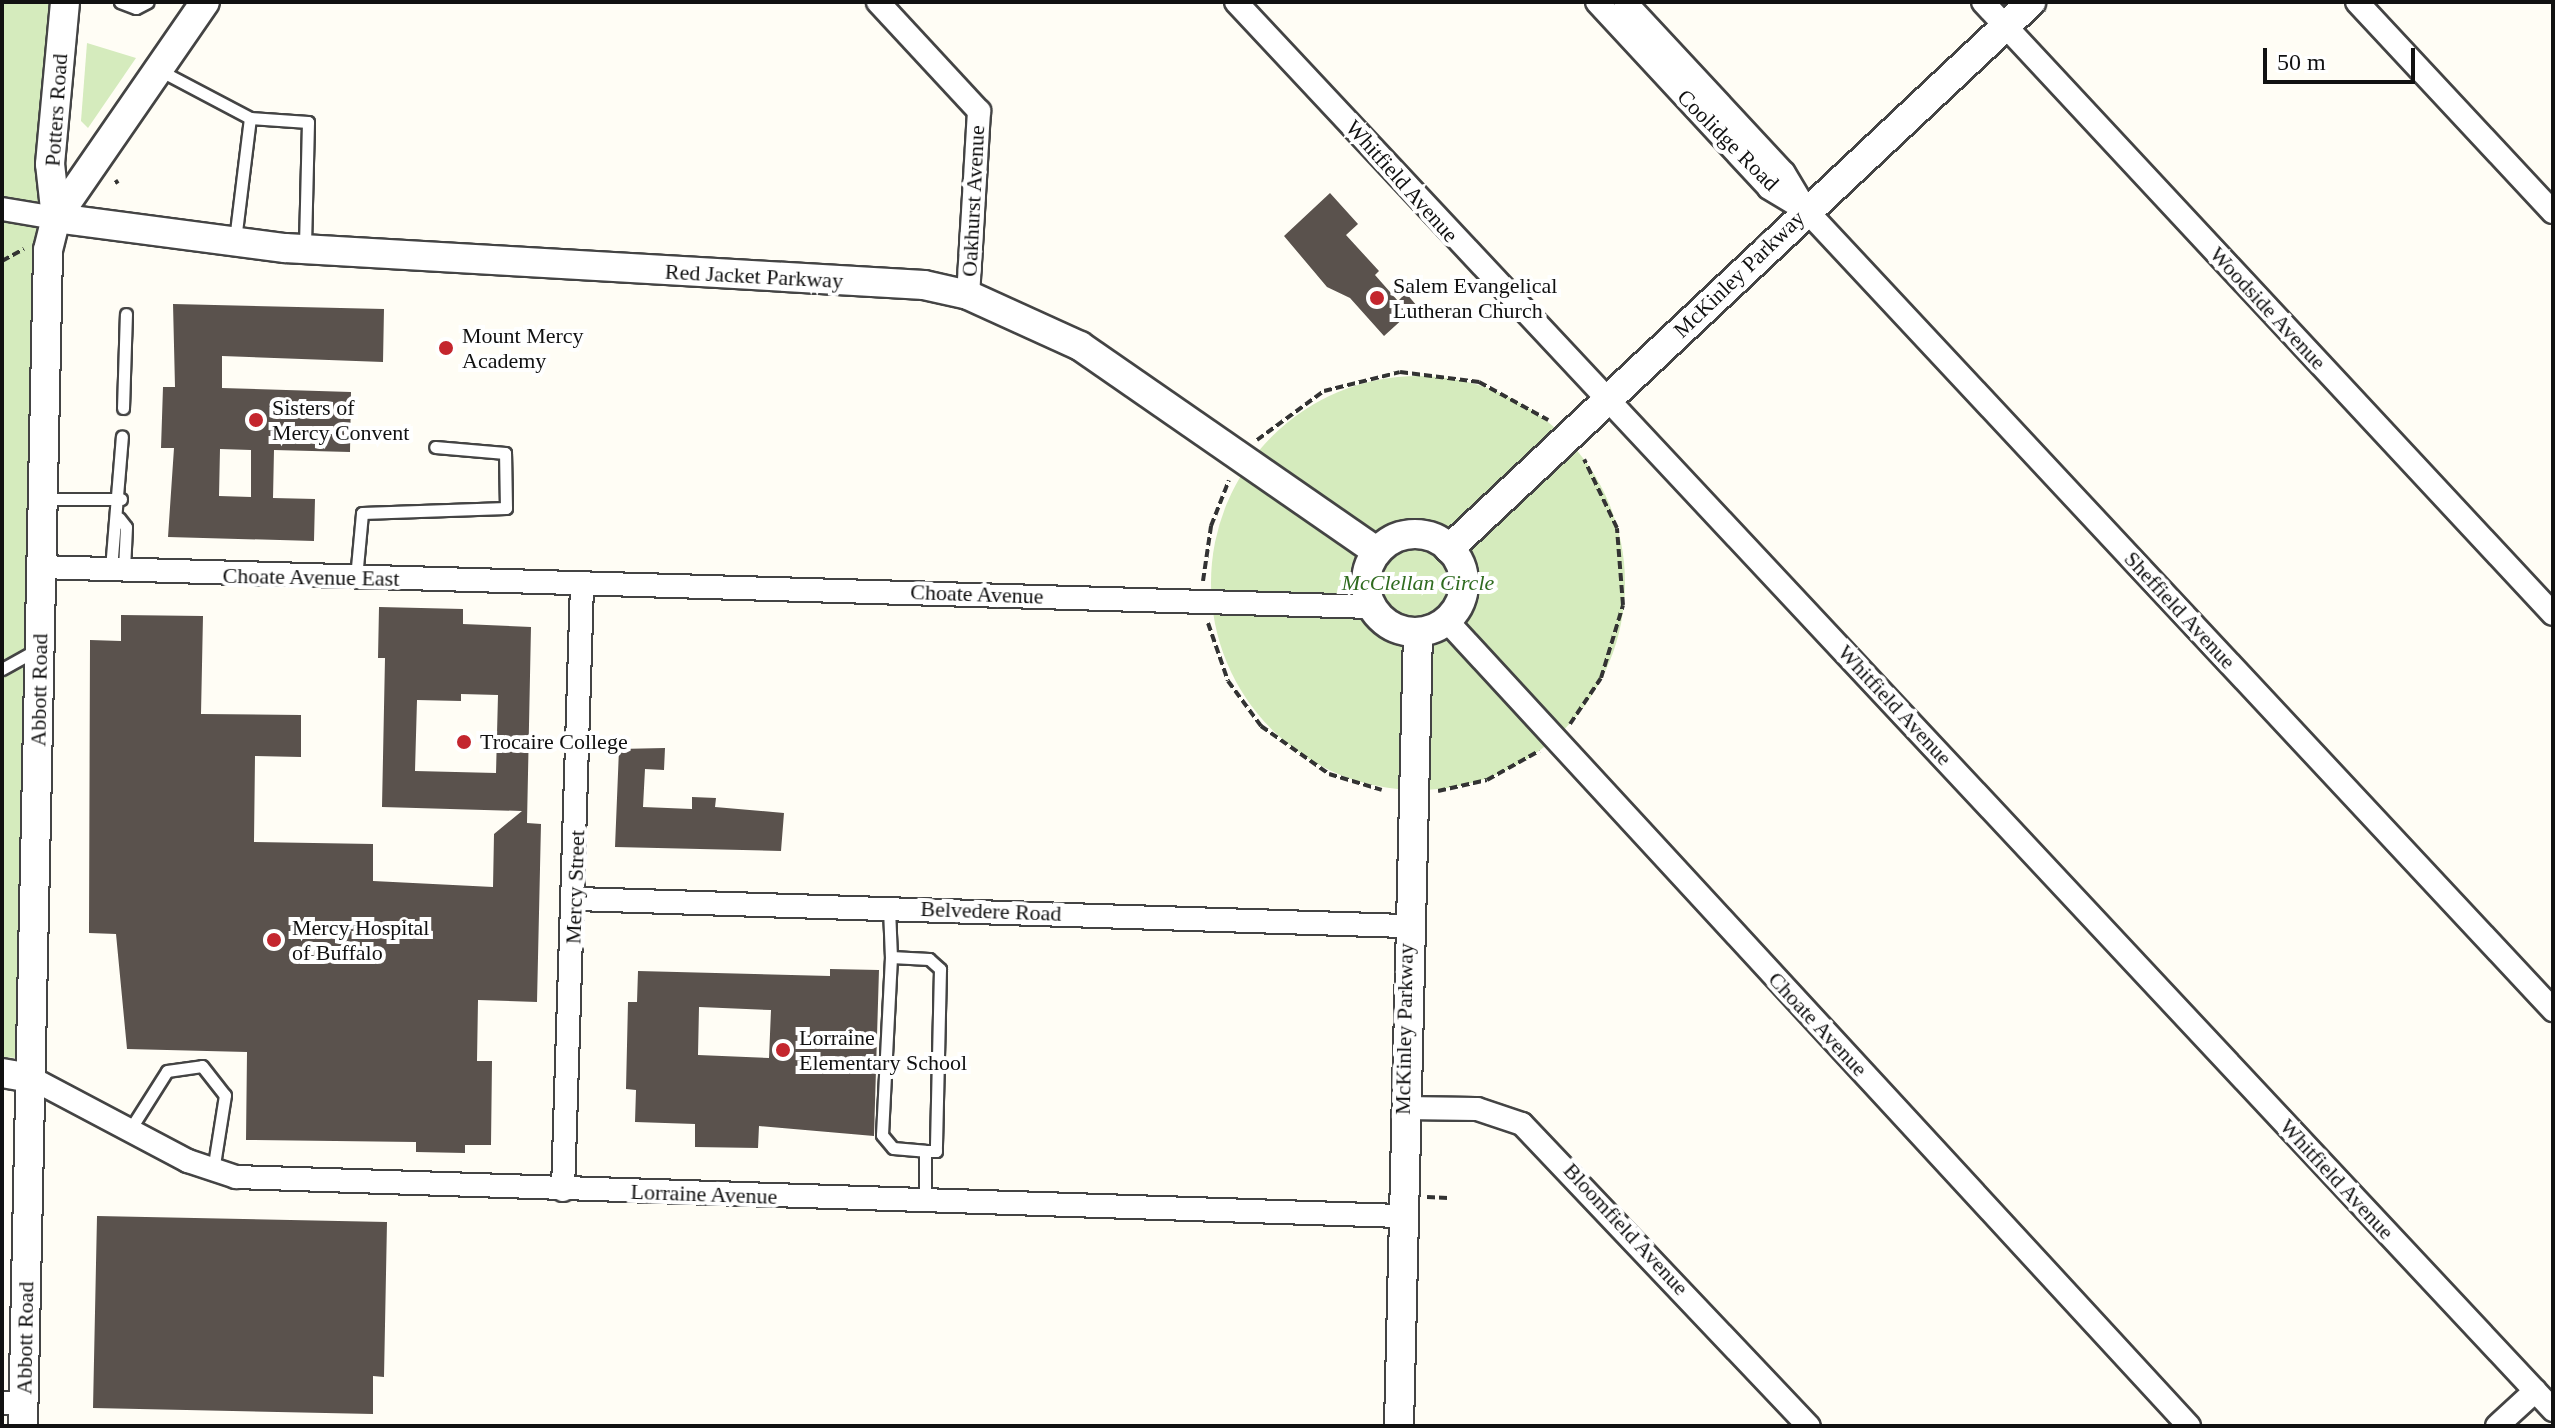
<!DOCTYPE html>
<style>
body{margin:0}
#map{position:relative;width:2555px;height:1428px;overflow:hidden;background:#fffdf5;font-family:Georgia,serif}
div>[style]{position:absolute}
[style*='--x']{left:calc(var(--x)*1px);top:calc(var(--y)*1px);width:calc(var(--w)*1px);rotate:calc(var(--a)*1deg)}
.green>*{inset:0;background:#d5ebbd}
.round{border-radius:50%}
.building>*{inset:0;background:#5a524d}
.path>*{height:4px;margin-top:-2px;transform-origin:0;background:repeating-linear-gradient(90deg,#333 0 8px,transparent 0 12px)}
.roads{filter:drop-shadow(2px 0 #444) drop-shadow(-2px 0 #444) drop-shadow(0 2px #444) drop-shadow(0 -2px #444)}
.service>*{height:11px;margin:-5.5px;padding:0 5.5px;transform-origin:5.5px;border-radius:5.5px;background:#fff}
.minor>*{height:22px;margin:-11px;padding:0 11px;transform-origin:11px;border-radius:11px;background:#fff}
.tertiary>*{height:28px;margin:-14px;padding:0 14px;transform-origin:14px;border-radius:14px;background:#fff}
.tertiary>.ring{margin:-14px;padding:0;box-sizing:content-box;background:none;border:28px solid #fff;border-radius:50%}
.dots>*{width:22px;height:22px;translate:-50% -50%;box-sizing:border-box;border:4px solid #fff;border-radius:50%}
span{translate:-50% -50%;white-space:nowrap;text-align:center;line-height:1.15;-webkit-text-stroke:8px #fff;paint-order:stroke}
.street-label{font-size:22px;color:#111}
.poi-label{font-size:22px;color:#111}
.left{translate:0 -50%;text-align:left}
.park-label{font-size:22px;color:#2f6b1f;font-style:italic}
.frame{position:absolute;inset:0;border:4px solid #111;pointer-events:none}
.scale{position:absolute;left:2263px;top:48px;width:152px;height:36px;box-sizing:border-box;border:4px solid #111;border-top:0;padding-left:10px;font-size:24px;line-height:28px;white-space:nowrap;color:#111;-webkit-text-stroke:6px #fff;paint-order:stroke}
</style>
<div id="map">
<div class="green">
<div style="clip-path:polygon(2px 2px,60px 2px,17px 1058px,2px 1057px)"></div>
<div style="clip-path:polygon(87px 43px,136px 58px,88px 128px,81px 121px)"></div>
<div class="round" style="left:1211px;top:376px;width:414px;height:414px"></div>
</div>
<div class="building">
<div style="clip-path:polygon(1330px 193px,1358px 224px,1346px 235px,1379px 271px,1375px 275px,1398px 301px,1406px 293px,1417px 306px,1384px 336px,1350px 298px,1327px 287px,1284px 236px)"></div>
<div style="clip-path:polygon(evenodd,173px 304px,384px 309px,383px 362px,222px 356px,222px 388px,351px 392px,350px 452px,274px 450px,273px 498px,315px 499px,314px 541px,168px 537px,174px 448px,161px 448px,163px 387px,175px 387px,173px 304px,220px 449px,251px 450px,251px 497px,219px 496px,220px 449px)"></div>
<div style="clip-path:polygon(evenodd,379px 607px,463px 609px,463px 624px,531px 627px,527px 823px,541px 824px,537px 1002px,478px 1000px,477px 1061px,492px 1061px,491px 1145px,465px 1145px,465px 1153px,416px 1152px,416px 1142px,246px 1140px,247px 1052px,127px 1049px,116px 934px,89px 933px,90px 640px,121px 641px,121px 615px,203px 616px,201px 714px,301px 715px,301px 757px,255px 756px,254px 842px,373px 844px,373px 881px,493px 887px,494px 834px,522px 811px,382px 807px,385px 658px,378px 658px,379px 607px,461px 694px,498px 695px,496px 773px,415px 771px,417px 700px,461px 701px,461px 694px)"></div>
<div style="clip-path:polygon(665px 748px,664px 770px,645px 769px,643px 807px,692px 809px,692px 797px,716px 798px,715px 807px,784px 813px,781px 851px,615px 847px,619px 749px)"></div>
<div style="clip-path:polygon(evenodd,830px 969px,879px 970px,874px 1136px,759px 1126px,758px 1148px,695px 1147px,695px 1124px,635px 1122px,636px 1090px,626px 1089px,628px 1002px,637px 1002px,638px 971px,830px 976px,830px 969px,699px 1007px,771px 1010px,769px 1058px,698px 1055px,699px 1007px)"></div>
<div style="clip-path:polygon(97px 1216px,387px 1222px,384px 1377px,373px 1376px,373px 1414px,93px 1408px)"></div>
</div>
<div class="path">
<div style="--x:115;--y:183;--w:4;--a:-34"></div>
<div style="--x:2;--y:261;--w:25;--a:-29"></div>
<div style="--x:1257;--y:440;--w:83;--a:-36.2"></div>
<div style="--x:1324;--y:391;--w:78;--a:-14"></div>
<div style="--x:1400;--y:372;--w:80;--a:7.2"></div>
<div style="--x:1479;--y:382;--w:79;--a:28.8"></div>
<div style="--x:1203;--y:581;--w:56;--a:-81.7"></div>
<div style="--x:1211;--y:526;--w:49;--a:-68.6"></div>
<div style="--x:1208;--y:623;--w:61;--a:71"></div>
<div style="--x:1228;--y:681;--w:56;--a:53.7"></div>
<div style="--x:1261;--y:726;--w:83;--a:35.2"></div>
<div style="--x:1329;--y:774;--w:55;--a:16.8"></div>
<div style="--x:1570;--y:724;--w:55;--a:-56"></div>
<div style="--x:1601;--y:678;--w:76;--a:-73.2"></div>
<div style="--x:1623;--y:605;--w:77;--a:-94.5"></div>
<div style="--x:1617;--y:528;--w:76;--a:-115.6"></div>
<div style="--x:1438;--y:791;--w:50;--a:-12.7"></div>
<div style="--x:1487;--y:780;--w:60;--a:-29.1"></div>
<div style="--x:1427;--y:1197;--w:21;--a:3"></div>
</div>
<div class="roads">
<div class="service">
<div style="--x:120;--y:2;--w:17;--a:21"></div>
<div style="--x:136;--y:8;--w:13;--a:-27"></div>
<div style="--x:161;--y:71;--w:101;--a:27.8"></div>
<div style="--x:235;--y:240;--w:123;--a:-83"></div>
<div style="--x:250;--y:118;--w:58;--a:3.9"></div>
<div style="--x:308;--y:122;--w:126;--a:91.4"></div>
<div style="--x:123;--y:408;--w:94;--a:-88.2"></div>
<div style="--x:43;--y:499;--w:78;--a:0"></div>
<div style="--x:119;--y:518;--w:11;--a:52"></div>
<div style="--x:126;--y:527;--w:42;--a:92.7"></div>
<div style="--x:111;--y:569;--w:133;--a:-85.3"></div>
<div style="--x:356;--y:578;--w:65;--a:-84.7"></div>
<div style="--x:362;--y:513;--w:144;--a:-2"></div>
<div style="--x:506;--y:508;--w:55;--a:-91"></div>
<div style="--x:505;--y:453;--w:70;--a:-175.1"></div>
<div style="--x:2;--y:669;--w:39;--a:-29"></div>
<div style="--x:889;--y:908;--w:49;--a:87.7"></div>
<div style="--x:891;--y:957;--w:38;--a:3"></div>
<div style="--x:929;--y:959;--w:15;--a:42"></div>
<div style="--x:940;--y:969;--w:182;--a:91.3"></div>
<div style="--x:936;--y:1151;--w:11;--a:180"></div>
<div style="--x:925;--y:1151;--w:49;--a:90"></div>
<div style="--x:891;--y:957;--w:178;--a:92.9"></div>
<div style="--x:882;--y:1135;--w:17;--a:50"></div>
<div style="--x:893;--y:1148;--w:32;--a:5"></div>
<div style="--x:131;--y:1128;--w:67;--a:-57.7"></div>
<div style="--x:167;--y:1071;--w:35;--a:-8"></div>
<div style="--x:202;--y:1066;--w:37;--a:52"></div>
<div style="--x:225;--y:1095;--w:77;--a:99"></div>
</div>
<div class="minor">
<div style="--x:878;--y:2;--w:149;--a:47.2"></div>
<div style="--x:979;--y:111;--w:184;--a:93.4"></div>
<div style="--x:1236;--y:2;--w:1928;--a:46.91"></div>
<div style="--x:1597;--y:2;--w:253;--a:47.2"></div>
<div style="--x:1769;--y:188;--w:37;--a:31"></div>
<div style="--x:1625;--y:2;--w:233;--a:47.1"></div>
<div style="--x:1784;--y:173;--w:43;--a:59.3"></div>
<div style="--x:1806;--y:210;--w:1095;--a:46.96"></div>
<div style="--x:1983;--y:2;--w:836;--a:47.04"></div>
<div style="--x:2357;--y:2;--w:287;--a:47"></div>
<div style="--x:2;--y:209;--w:55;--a:9.5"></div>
<div style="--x:40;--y:567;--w:1333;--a:1.72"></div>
<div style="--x:1447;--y:621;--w:1095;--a:47.33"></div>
<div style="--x:577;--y:899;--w:829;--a:1.87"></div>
<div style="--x:31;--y:1078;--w:178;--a:27.9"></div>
<div style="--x:188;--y:1161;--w:51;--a:18.4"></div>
<div style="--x:236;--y:1177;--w:1167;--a:1.92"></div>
<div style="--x:1404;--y:1108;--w:73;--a:0.8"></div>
<div style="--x:1477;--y:1109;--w:47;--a:18.4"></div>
<div style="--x:1522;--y:1124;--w:417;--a:46.5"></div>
<div style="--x:563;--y:1190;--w:606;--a:-88.2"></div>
<div style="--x:2;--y:1403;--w:21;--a:0"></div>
<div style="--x:2497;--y:1426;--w:52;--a:-42.6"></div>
</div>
<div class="tertiary">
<div style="--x:56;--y:218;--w:231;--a:7.5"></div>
<div style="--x:285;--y:248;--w:640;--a:3.31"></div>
<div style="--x:924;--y:285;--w:45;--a:12.8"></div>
<div style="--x:968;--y:295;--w:123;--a:24.5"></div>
<div style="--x:1080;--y:346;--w:361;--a:34.7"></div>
<div style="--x:56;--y:218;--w:54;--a:-96.3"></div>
<div style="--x:50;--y:164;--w:163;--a:-84.7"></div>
<div class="ring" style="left:1366px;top:534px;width:70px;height:70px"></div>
<div style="--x:1449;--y:549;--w:799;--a:-43.22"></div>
<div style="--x:2;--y:1073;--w:29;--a:10"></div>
<div style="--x:23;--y:1426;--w:1176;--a:-88.78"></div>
<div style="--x:48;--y:250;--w:33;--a:-76"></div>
<div style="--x:56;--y:218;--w:262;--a:-55.4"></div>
<div style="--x:1399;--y:1426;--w:794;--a:-88.63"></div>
</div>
</div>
<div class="dots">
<div style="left:1377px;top:298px;background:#c4262e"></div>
<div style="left:446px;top:348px;background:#c4262e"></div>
<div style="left:256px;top:420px;background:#c4262e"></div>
<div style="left:464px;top:742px;background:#c4262e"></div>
<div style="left:274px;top:940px;background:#c4262e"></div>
<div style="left:783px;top:1050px;background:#c4262e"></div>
</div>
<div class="street-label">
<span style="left:56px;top:110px;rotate:-86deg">Potters Road</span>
<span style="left:1728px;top:140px;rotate:45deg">Coolidge Road</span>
<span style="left:1402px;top:181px;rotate:48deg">Whitfield Avenue</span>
<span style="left:973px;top:201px;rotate:-87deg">Oakhurst Avenue</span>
<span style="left:1739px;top:274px;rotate:-44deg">McKinley Parkway</span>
<span style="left:754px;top:276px;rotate:3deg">Red Jacket Parkway</span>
<span style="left:2268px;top:308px;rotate:47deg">Woodside Avenue</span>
<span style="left:311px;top:577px;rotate:1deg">Choate Avenue East</span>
<span style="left:977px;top:594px;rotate:2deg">Choate Avenue</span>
<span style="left:2180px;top:610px;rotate:47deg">Sheffield Avenue</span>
<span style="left:39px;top:690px;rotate:-89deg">Abbott Road</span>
<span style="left:1895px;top:705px;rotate:47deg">Whitfield Avenue</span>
<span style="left:575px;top:887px;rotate:-88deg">Mercy Street</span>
<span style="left:991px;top:911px;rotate:2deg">Belvedere Road</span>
<span style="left:1818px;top:1024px;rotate:47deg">Choate Avenue</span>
<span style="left:1404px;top:1029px;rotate:-89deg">McKinley Parkway</span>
<span style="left:2337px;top:1179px;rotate:47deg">Whitfield Avenue</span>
<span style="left:704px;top:1194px;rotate:2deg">Lorraine Avenue</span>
<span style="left:1626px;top:1229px;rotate:47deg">Bloomfield Avenue</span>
<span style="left:25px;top:1338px;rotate:-89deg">Abbott Road</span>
</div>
<div class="poi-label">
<span class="left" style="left:1393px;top:298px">Salem Evangelical<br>Lutheran Church</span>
<span class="left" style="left:462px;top:348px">Mount Mercy<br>Academy</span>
<span class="left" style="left:272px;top:420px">Sisters of<br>Mercy Convent</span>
<span class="left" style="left:480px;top:742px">Trocaire College</span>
<span class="left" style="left:292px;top:940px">Mercy Hospital<br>of Buffalo</span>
<span class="left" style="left:799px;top:1050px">Lorraine<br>Elementary School</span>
</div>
<div class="park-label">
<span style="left:1418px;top:583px">McClellan Circle</span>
</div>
<div class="frame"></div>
<div class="scale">50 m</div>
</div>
